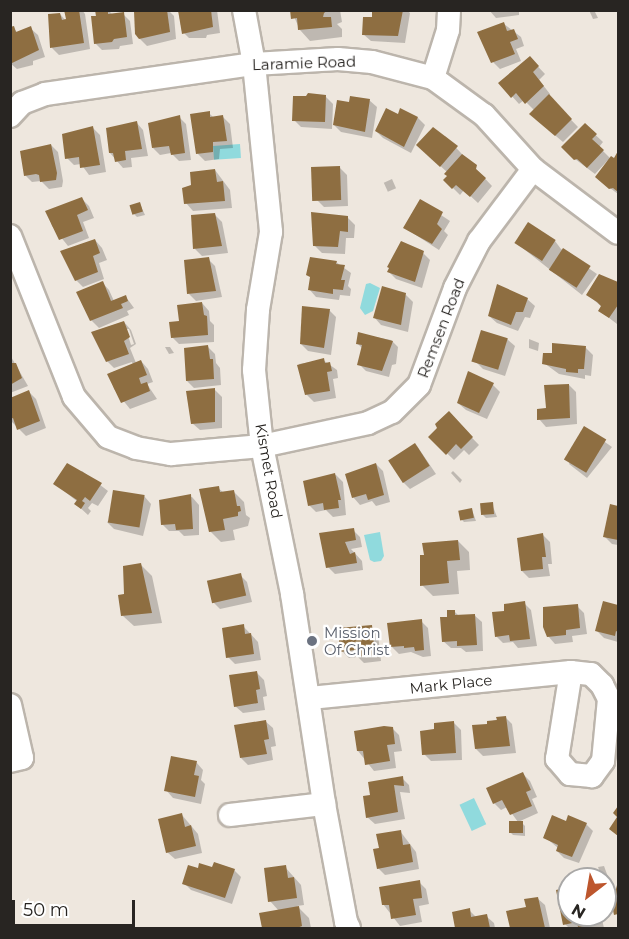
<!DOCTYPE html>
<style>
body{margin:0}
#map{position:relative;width:629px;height:939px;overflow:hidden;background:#eee7de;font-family:Montserrat,sans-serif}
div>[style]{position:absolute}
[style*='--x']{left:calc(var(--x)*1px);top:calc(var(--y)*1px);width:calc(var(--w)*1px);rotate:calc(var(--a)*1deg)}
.water>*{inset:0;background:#90dadd;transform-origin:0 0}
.shadow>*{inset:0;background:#0003;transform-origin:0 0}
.building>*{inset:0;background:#8e6e41;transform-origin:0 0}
.roads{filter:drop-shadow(2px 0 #bcb5ac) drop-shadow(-2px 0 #bcb5ac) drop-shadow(0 2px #bcb5ac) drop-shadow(0 -2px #bcb5ac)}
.minor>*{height:22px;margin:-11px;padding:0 11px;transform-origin:11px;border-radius:11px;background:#fff}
.dots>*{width:16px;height:16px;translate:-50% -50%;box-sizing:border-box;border:3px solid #fff;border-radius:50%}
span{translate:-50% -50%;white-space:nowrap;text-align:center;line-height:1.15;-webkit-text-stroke:4.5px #fff;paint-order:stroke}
.street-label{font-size:15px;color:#282522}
.worship-label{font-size:15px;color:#5b616d}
.left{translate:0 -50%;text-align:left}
.frame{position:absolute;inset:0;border:12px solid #282522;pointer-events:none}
.north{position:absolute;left:557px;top:867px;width:60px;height:60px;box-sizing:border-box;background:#fff;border:2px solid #a9a8a7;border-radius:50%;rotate:211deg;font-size:16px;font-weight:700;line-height:24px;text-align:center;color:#282522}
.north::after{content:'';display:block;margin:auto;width:21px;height:27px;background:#bd562d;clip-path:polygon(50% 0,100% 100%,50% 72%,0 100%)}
.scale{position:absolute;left:12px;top:900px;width:123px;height:27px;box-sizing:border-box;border:3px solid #282522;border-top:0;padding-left:8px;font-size:18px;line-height:21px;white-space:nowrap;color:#282522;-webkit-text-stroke:4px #fff;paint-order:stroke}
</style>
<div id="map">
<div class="water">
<div style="left:240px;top:144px;width:14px;height:27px;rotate:86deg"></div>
<div style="clip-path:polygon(370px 283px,380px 288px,373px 311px,365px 315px,360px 308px,366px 284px)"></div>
<div style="clip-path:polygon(380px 532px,384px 556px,381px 561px,374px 562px,370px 560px,364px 535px)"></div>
<div style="left:474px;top:798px;width:29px;height:16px;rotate:65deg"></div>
</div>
<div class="shadow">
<div style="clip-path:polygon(66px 10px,82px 10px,85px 14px,90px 49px,59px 55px,52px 48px,60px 14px,67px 22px)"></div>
<div style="clip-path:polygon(96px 10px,108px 10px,113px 15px,123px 14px,130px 21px,133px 44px,120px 46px,119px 49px,102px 50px,95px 43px)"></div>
<div style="clip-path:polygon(168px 10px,174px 16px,176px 39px,147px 46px,140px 39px,136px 12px)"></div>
<div style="clip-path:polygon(178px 10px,217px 10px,220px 33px,207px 35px,206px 38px,189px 38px,182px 31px)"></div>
<div style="clip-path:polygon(291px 10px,340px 10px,342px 22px,337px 24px,342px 29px,342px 37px,310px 41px,300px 30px)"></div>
<div style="clip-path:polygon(374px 10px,407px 10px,410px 13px,405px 43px,371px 41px,363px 34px,373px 19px)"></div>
<div style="clip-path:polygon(489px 10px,519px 10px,519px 15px,496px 18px)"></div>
<div style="clip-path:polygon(589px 10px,594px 10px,598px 18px,593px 19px)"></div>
<div style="clip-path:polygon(504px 24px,521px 37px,524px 46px,516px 49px,521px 61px,500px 69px,493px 62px)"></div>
<div style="clip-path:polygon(13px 28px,18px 33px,30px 28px,38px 35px,45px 57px,33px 61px,33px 65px,17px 69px,10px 63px)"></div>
<div style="clip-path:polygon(530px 58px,545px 74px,539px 80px,550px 94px,548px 96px,578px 127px,563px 142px,538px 121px,535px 111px,524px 100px,519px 104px,500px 83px)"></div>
<div style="clip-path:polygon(326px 97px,333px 104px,332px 129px,301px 127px,294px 120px)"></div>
<div style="clip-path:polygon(369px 100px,377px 107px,372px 138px,341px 132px,334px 125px)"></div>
<div style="clip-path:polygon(209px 113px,214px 118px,223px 117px,230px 124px,233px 148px,220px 149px,219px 159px,205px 161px,198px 154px)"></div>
<div style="clip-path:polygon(398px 116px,418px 118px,425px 125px,411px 153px,383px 138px,376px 131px)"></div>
<div style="clip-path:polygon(179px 117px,186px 124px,191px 160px,179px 161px,171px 153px,160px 155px,153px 148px)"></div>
<div style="clip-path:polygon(136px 122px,143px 130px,148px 156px,131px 158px,132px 167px,123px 168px,110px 153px)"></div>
<div style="clip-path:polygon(585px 125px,603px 142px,599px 147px,611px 159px,614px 160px,618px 154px,618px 194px,598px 179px,608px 160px,595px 174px,571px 156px)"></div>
<div style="clip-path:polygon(93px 128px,100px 135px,106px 172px,89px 175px,81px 164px,74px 165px,67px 158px)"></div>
<div style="clip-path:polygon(445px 136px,492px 186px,478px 203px,464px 190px,460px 195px,452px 187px,447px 172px,425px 152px)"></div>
<div style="clip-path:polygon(51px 145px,58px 152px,63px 181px,62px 187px,49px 189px,41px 181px,32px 182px,25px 175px)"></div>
<div style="clip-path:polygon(340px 168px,347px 175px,348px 206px,324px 207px,317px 200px)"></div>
<div style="clip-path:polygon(215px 170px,230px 190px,232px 208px,193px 211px,186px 203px,193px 186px)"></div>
<div style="left:392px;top:179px;width:10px;height:9px;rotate:66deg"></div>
<div style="clip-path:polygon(82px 199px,89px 206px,94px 218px,83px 222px,89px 238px,68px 246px,52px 226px,48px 211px)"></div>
<div style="clip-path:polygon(420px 201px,450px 221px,444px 231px,448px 235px,439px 250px,405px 228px)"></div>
<div style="clip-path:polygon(140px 204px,145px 215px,137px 217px,134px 214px)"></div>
<div style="clip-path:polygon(215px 215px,222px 222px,228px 253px,202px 256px,195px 249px)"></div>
<div style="clip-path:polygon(347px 217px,355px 225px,354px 238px,346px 238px,345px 254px,322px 253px,315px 246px)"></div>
<div style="clip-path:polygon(95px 240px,102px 248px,107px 260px,99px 263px,104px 279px,83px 287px,76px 280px)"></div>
<div style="clip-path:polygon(555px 241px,561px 249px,597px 274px,582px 295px,515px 242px)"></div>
<div style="clip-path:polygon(423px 253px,430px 260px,422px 288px,396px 279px,389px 272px)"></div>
<div style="clip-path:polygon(208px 259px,215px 266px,222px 297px,196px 301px,189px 294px)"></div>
<div style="clip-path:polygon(336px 262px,351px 273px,348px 286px,351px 289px,350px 296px,340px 295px,339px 300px,316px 297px,309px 289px)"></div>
<div style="clip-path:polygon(600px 276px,618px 285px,617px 324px,600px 311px,602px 307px,588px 295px)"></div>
<div style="clip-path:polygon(101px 281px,109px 290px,114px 301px,126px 297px,134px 308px,127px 311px,129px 315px,99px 328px,91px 320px)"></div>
<div style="clip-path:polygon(406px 295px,413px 302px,408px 332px,381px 325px,374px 317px)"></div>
<div style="clip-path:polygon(527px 299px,535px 306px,530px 318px,525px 317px,518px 331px,497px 323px,489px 316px)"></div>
<div style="clip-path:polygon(202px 303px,209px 311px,210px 321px,214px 325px,214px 342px,179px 344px,172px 337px,181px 322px)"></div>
<div style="clip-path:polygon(329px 310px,336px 317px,331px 355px,308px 351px,301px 344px)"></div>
<div style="clip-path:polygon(evenodd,124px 322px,131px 330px,136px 344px,130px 348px,136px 363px,141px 361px,148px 369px,153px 382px,147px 384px,157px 399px,130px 409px,114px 389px,110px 373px,133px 365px,132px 362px,114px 368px,107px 361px,124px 322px,126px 329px,129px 329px,134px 344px,131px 345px,126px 329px)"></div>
<div style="clip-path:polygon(359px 334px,391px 340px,398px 347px,396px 364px,392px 365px,389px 377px,366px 371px,359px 364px,363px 349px,357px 343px)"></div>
<div style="clip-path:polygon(507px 339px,515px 346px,505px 376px,483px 369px,476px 362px)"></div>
<div style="clip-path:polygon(529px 339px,539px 343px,538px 351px,529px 348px)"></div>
<div style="clip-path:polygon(165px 347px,170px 347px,174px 353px,169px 354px)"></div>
<div style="clip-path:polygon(208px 347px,215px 354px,216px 363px,220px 368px,221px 385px,194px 388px,187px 381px)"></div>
<div style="clip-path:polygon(586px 348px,593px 355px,591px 376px,585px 375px,585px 379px,559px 374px,544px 363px)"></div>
<div style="clip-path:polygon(10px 355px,28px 386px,10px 393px)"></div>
<div style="clip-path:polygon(323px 360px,337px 370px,338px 378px,333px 379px,336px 398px,314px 402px,307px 395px,301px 380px,299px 364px)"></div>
<div style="clip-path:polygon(469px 373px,493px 385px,500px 392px,487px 419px,466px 410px,458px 403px)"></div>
<div style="clip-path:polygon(569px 385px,576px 392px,577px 424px,546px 427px,539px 419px)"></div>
<div style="clip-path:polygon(215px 390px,222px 397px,222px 428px,200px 430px,192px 423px)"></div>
<div style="clip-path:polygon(29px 392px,36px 399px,46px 428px,26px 436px,10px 420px,10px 399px)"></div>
<div style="clip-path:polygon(449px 414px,479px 445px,469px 455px,464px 450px,454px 460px,430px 437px)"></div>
<div style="clip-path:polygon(585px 428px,612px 447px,587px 478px,569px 464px)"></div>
<div style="clip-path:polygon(417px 446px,436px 474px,410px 489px,403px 482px,402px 452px)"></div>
<div style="clip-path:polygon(376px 464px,383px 471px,390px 502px,376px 506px,372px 501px,360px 505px,353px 497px)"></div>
<div style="clip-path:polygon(82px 471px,108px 491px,98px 506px,92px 503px,88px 508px,91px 511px,88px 515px,76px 504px,78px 502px,55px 484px)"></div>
<div style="clip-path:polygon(453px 471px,462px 480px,460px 483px,451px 473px)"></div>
<div style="clip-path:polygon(336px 475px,343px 482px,346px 515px,333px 517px,326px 510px,316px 512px,309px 505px,305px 482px)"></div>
<div style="clip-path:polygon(218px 488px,224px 493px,233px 491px,244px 502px,246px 515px,250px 518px,248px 526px,233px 530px,235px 540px,221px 542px,210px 531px)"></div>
<div style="clip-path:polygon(144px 496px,151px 504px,143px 536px,114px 529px,107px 522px)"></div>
<div style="clip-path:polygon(192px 497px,199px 505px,199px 535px,184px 536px,179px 531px,169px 531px,162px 524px,161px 501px)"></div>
<div style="clip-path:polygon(492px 504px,497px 517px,486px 518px,483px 515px)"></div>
<div style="clip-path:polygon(611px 506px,618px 507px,618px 545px,612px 544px,605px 537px)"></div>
<div style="clip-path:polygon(472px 510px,476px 521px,464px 522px,461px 519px)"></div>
<div style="clip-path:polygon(353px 530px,360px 537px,362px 547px,351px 549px,362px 561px,363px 570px,335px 574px,328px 567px)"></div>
<div style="clip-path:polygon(543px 535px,550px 542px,552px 564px,548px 564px,550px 576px,529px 578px,522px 571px)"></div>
<div style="clip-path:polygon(458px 541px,469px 552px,470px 570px,457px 571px,459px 594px,433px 596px,422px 585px,425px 556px)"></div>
<div style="clip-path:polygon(141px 565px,152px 576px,162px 623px,134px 626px,123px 616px)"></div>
<div style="clip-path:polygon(240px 575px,247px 582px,252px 602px,220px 609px,213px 602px)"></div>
<div style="clip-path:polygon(524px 603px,531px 610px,537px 646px,518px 648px,513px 642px,503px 643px,496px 636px,506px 612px)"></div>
<div style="clip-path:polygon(604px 603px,618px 607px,618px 642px,604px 638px,597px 631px)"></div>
<div style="clip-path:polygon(577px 606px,584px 613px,587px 634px,572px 636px,573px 642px,555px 644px,548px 636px)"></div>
<div style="clip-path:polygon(454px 611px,459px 616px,474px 615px,482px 622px,483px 651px,466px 652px,461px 648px,451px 648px,443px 641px,449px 619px)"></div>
<div style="clip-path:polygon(421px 621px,428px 628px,431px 656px,423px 657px,411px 652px,399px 654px,392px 647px)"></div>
<div style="clip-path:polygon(243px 626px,258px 642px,261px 660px,235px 664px,228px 657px)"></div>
<div style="clip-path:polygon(371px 626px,378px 634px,381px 661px,364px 663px,358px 657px,349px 658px,342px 651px)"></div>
<div style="clip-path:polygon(257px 673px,264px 680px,267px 696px,263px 697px,265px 710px,243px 713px,235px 706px)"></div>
<div style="clip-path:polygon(505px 717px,512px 724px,516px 753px,483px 756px,476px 749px,489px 722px)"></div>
<div style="clip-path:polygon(265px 721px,273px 728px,276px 746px,271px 747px,273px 760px,248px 765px,241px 758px)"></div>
<div style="clip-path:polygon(453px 722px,461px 730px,462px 760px,431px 761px,424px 754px,436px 731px)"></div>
<div style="clip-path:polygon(392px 728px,399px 735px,402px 751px,394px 752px,396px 768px,374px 771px,358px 751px)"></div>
<div style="clip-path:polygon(196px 762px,203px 770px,201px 780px,205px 784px,201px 804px,173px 798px,166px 790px)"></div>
<div style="clip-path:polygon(523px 774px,530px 781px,537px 797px,532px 799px,538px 813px,518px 822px,507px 807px,501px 810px,494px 803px)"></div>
<div style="clip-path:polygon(402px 778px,409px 785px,410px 793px,400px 792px,405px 819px,375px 824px,367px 817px,372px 797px)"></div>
<div style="clip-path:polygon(182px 815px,198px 834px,202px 853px,175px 859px,167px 852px)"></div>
<div style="clip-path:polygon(522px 823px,525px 826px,525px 836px,513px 835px,510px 832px)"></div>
<div style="clip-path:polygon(586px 824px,593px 831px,579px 863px,564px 858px,557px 851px,558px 848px,545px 837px)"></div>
<div style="clip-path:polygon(400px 831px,416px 852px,419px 869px,385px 875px,378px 868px,381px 849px)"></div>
<div style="clip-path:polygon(604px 866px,608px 877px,602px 878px,598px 867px)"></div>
<div style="clip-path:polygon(285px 867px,301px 885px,304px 905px,297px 906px,309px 918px,311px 928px,264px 928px,261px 914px,279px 911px,270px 901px)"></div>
<div style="clip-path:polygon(199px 869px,234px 870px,241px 877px,232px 904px,191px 890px,184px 883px)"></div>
<div style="clip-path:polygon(419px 882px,426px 889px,429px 904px,419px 906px,422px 922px,400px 926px,383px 904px)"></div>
<div style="clip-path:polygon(569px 889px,569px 915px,601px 915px,604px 928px,569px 928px,565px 924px)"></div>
<div style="clip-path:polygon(618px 890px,618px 917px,611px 892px)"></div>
<div style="clip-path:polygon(537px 898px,545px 905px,550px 928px,512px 928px,508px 912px,527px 908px)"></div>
<div style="clip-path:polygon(469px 910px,477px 918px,486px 916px,494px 923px,495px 928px,457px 928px,454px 913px)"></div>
</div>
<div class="building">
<div style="clip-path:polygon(64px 10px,79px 10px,84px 43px,50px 48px,48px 14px,60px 13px,62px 20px,66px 19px)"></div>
<div style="clip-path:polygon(95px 10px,108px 10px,108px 14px,124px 12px,127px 37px,114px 39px,112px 42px,94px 44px,91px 16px,96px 16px)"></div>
<div style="clip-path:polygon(167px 10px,170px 32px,139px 39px,135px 34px,134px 11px)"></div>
<div style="clip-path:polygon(178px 10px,211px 10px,213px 27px,182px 34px)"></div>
<div style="clip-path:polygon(290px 10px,328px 10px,324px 13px,323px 17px,331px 17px,332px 27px,298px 30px,297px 18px,291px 19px)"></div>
<div style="clip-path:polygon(372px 10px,403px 10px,398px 36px,362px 35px,363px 17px,372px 17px)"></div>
<div style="clip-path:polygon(504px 22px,507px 31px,514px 29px,518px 39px,510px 42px,515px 54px,491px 63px,477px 32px)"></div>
<div style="clip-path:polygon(14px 26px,16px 32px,31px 26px,39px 50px,10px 64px,10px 27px)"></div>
<div style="clip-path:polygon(530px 56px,539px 66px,533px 72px,544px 86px,525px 104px,516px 93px,511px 98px,498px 83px)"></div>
<div style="clip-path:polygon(308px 93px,326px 95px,325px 122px,292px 121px,293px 96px,306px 96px)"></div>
<div style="clip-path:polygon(549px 94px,572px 119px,555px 136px,529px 114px)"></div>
<div style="clip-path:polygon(350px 96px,370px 99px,365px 132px,333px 125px,337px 100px,349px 102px)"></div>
<div style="clip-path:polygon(386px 108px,398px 114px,400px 108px,418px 117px,404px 147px,375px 131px)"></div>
<div style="clip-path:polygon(210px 111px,210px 117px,223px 115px,227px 141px,213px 142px,213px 152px,196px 154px,190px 114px)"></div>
<div style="clip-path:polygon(180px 115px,185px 153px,171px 155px,169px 146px,152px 148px,148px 123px)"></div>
<div style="clip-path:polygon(137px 121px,142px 149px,125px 151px,126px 160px,115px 162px,113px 153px,109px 153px,106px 128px)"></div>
<div style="clip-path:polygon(585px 123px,597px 134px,592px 139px,604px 150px,587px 168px,577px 159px,574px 160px,561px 147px)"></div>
<div style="clip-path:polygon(93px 126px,100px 165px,80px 168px,79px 157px,65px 159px,62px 134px)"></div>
<div style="clip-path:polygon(433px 127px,458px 146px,440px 167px,416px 145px)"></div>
<div style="clip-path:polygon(51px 144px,57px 173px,56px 180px,40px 182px,39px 175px,36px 174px,24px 176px,20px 151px)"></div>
<div style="clip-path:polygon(618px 151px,618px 192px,613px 188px,609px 189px,595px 177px,611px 156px,614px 158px)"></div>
<div style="clip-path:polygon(462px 154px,477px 165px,476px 169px,486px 178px,470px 197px,456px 185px,452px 189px,443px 180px,447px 176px,444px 174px)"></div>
<div style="left:340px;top:166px;width:34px;height:29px;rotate:88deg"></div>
<div style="clip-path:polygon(215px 169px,217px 182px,223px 181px,225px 201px,184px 204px,182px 188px,191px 185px,190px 172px)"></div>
<div style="clip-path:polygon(82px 197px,88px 210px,77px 215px,83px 231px,59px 240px,45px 211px)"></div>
<div style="clip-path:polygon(420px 199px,443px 212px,437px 224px,442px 229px,432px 244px,403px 228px)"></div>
<div style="left:140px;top:202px;width:10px;height:11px;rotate:73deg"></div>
<div style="clip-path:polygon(311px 212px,348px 216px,348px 232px,340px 231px,338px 247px,313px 246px)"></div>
<div style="clip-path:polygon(215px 213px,222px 246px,193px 249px,191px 215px)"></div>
<div style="left:528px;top:222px;width:33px;height:25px;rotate:33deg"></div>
<div style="clip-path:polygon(95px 239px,100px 253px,93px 256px,98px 272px,75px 281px,60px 251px)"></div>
<div style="clip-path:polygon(401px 241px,424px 251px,415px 282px,387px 272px,389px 268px,387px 267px)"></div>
<div style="left:563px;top:248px;width:33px;height:26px;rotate:33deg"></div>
<div style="clip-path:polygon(209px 257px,216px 291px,187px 294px,184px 260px)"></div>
<div style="clip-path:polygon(310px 257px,337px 261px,336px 264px,345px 265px,341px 280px,345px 280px,343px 290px,333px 289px,333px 294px,308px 290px,310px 277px,306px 275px)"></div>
<div style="clip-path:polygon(599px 274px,618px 282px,618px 305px,609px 318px,598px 311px,601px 306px,597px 302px,586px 295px)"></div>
<div style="clip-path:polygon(103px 281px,111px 301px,126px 295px,128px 301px,121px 304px,123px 308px,90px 321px,76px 292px)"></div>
<div style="clip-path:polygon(497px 284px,528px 298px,523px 312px,516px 312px,511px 325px,488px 316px)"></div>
<div style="clip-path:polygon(382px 286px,406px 293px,401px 325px,373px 318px)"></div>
<div style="clip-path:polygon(202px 302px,204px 315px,207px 316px,208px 335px,171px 338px,169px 322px,179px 321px,177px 305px)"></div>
<div style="clip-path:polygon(302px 306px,330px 309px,324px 348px,300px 344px)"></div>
<div style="clip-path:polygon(124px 321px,130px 337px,124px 341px,129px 354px,106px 362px,91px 332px)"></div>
<div style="left:481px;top:330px;width:28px;height:33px;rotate:17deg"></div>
<div style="clip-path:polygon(358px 332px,393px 341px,382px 371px,357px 365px,362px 345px,356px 344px)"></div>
<div style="clip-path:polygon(552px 343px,586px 346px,584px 369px,578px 369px,578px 373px,566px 372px,566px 369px,542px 364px,543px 353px,552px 353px)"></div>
<div style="clip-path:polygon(208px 345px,210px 359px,213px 359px,214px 379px,186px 381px,184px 348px)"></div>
<div style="clip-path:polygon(324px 358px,325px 363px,330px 362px,332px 371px,327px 372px,330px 391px,305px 395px,297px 365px)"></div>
<div style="clip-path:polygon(141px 360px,147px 375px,139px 378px,141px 384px,147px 382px,150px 391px,121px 403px,107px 374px)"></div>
<div style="clip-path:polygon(10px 363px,16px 363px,22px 378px,10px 385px)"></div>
<div style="clip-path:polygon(468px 371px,494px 383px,479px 413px,457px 403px)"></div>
<div style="clip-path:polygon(569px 384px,570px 418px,537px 420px,537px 409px,546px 408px,544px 385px)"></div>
<div style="clip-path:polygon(215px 388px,215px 422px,191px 424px,186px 391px)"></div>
<div style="clip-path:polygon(29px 390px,40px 421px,17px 430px,13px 418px,10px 419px,10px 398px)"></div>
<div style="clip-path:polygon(449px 411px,473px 437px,461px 449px,456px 444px,446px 455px,428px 437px,437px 428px,435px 424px)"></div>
<div style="left:584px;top:426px;width:26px;height:39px;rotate:31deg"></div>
<div style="left:415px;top:443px;width:27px;height:32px;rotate:57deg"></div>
<div style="clip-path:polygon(67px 463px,102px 483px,90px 501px,85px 497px,82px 501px,85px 503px,81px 509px,74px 504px,77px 500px,53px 484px)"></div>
<div style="clip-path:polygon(376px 463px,384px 495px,368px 500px,366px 494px,352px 498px,345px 474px)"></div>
<div style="clip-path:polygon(335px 473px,341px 500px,338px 500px,339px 508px,324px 510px,323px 503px,308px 506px,303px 481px)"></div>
<div style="clip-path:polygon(219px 486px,220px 492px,234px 490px,237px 506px,240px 506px,241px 511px,238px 512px,238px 516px,223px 519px,225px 530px,209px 532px,199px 489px)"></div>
<div style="left:113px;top:490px;width:32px;height:33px;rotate:9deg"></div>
<div style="clip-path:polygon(191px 494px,193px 529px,176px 530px,175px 524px,161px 525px,159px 500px)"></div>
<div style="left:493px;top:502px;width:12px;height:13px;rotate:85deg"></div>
<div style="clip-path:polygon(610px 504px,618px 506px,618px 540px,603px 537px)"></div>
<div style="left:472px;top:508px;width:10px;height:14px;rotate:79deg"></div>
<div style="clip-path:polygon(354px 528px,356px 540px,345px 542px,350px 554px,355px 552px,357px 563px,326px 568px,319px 533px)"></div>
<div style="clip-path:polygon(543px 533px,546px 557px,542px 557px,543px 569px,521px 571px,517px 538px)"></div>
<div style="clip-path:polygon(458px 540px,460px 560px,447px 561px,449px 583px,420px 586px,420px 555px,424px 555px,422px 543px)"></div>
<div style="clip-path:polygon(141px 563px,152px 613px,121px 616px,118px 595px,124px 594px,123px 566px)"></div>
<div style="left:241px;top:573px;width:23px;height:35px;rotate:77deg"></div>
<div style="clip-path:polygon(525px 601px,530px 639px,510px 641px,509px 635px,495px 637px,492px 612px,504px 611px,504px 604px)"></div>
<div style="clip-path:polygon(603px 601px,618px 605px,618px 632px,616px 631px,615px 636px,595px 631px)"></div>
<div style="clip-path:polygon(578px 604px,580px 628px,566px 630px,566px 635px,547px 637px,543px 627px,543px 607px)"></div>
<div style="clip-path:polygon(447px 610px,455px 610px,455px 615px,475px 614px,477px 645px,457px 646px,457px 641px,442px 642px,440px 617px,447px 617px)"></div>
<div style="clip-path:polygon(422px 619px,424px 650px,415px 651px,414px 647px,404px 648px,404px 646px,390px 647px,387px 623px)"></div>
<div style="clip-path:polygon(244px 624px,245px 634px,251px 633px,254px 654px,226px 658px,222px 628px)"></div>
<div style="clip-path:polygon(372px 625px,375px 655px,355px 657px,354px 650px,340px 652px,338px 628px)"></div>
<div style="clip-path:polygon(257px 671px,260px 689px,256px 690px,258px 703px,234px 707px,229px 675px)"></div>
<div style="clip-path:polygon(506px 716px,510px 746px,475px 749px,472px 725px,487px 724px,487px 721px,497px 720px,496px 717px)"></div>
<div style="clip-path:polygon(266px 720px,269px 739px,264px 740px,267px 754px,240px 758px,234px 725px)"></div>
<div style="clip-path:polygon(454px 721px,456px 753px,422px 755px,420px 731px,434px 729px,434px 723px)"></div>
<div style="clip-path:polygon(384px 726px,393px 727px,395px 744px,387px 745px,390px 761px,365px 765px,363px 751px,357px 751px,354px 731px)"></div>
<div style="clip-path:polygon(171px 756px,197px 761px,194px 775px,199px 776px,195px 797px,164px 791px)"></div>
<div style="clip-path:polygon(523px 772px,531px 790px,526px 792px,532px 806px,510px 815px,502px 800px,493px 804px,486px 788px)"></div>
<div style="clip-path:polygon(403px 776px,404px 786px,394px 785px,398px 812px,366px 818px,363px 796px,370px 795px,368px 782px)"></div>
<div style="clip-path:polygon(618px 806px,618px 836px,609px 829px,617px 817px,613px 813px)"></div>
<div style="clip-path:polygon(182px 813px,185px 827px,191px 825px,196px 846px,166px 853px,158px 819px)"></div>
<div style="clip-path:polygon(552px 815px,566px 821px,568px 815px,587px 823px,572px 857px,556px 851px,558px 845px,543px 838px)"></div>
<div style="left:509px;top:821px;width:14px;height:12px"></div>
<div style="clip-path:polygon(401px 830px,403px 845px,410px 844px,413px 862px,377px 869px,373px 849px,379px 848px,376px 834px)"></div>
<div style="clip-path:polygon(214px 862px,235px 869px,225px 898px,182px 884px,188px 865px,198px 868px,199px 863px,212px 867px)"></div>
<div style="clip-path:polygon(286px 865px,288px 878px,294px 877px,297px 898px,268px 902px,264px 868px)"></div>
<div style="clip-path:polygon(420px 880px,422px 898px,413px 899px,416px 915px,391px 919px,389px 905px,382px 905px,379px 887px)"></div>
<div style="clip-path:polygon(617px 885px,618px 914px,614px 915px,609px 891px,616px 889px)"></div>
<div style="clip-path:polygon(569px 887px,569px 915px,596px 915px,598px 924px,578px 927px,577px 922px,563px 925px,556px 890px)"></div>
<div style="clip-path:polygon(538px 897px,545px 928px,510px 928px,506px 911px,526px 907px,524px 899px)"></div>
<div style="clip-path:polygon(299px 906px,302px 926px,297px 928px,262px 928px,259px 913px)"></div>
<div style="clip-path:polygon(470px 908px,471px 917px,487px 914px,490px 928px,455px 928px,452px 912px)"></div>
</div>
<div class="roads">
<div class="minor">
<div style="--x:244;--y:10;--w:55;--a:79.5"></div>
<div style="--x:254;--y:64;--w:169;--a:84.2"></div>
<div style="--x:271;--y:232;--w:79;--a:99.5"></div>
<div style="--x:258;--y:310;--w:60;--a:93.8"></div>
<div style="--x:254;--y:370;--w:76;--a:84"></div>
<div style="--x:262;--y:446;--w:151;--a:78.5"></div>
<div style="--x:292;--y:594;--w:212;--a:81.3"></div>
<div style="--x:324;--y:804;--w:120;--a:79.4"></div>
<div style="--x:346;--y:922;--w:7;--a:63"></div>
<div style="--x:433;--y:78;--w:50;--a:-72.6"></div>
<div style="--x:448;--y:30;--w:20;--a:-87"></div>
<div style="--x:10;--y:116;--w:18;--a:-47"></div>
<div style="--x:22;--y:103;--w:25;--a:-21"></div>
<div style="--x:45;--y:94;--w:211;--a:-8.2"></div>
<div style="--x:254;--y:64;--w:84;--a:-3.4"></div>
<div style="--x:338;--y:59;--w:34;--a:5"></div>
<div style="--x:372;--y:62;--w:63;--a:14.7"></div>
<div style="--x:433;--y:78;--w:63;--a:36"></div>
<div style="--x:484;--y:115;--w:73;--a:47.8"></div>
<div style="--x:533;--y:169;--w:106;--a:37"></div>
<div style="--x:10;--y:236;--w:173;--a:68.3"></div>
<div style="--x:74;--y:397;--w:52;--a:49.6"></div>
<div style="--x:108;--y:437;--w:30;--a:21"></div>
<div style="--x:136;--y:448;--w:36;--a:10"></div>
<div style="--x:171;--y:454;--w:91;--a:-5"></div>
<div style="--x:262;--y:446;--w:108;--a:-12.2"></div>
<div style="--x:368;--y:423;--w:26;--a:-25"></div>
<div style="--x:392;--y:412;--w:38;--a:-45"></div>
<div style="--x:419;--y:385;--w:103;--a:-69.6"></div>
<div style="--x:455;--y:288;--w:53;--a:-62.9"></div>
<div style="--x:479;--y:241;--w:90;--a:-53.1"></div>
<div style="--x:310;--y:698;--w:262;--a:-5.7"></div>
<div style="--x:571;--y:672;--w:20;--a:6"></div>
<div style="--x:591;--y:674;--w:16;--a:45"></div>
<div style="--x:602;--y:685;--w:16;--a:63"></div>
<div style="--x:609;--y:699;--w:62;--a:95.5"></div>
<div style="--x:603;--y:761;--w:19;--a:126"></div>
<div style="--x:592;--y:776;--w:22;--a:-175"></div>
<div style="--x:570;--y:774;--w:20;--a:-131"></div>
<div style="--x:557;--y:759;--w:88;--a:-80.9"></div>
<div style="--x:10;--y:705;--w:54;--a:77.2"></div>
<div style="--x:22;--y:758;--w:12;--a:166"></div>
<div style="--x:230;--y:815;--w:95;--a:-6.7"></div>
</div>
</div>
<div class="dots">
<div style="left:312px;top:641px;background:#6b7280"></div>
</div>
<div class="street-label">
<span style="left:304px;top:63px;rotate:-2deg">Laramie Road</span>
<span style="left:441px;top:328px;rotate:-69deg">Remsen Road</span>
<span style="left:269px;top:471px;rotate:80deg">Kismet Road</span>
<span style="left:451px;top:684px;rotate:-6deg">Mark Place</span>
</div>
<div class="worship-label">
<span class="left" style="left:324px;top:641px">Mission<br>Of Christ</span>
</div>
<div class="frame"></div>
<div class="north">N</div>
<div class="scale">50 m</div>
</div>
